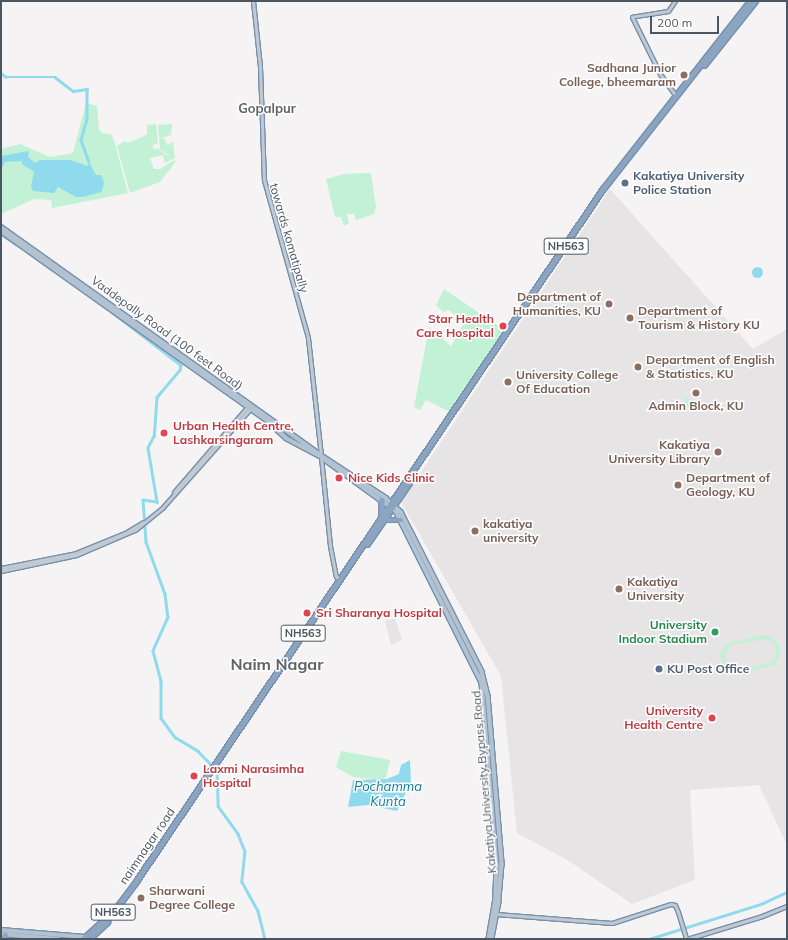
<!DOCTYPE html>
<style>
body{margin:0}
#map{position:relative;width:788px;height:940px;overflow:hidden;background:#f5f3f3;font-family:Mulish,sans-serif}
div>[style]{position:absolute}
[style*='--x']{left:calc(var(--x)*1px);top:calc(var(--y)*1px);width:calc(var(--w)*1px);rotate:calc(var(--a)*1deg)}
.education>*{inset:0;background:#e6e4e5}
.green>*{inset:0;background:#c3f1d5}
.water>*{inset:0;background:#90daee}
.round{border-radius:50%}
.canal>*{height:2.5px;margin:-1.25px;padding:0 1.25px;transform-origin:1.25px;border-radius:1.25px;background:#90daee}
.roads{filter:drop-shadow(1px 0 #7690ad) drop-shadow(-1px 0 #7690ad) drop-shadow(0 1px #7690ad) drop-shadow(0 -1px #7690ad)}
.minor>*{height:3px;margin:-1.5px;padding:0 1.5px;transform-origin:1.5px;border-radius:1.5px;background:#c1cad2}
.major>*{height:3.5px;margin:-1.75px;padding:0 1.75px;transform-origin:1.75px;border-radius:1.75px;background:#b3c2d1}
.highway>*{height:4.5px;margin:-2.25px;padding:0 2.25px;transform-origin:2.25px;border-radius:2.25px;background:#8ba5c1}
.dots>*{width:11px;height:11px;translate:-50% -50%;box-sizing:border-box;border:2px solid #fff;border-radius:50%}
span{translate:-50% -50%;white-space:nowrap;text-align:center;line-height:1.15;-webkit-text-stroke:3px #fff;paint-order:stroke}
.shield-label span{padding:1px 3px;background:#fff;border:1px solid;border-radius:3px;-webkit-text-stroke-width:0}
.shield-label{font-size:11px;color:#4a5661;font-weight:700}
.education-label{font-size:12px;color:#785e54;font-weight:700}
.right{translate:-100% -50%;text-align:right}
.left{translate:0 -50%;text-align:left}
.service-label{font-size:12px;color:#4e5e75;font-weight:700}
.street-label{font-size:12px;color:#4a5661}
.health-label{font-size:12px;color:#be3a42;font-weight:700}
.leisure-label{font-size:12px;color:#27864d;font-weight:700}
.neighbourhood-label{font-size:13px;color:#5f6368;font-weight:700}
.water-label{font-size:13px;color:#0c7c9b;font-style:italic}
.district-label{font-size:16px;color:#5f6368;font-weight:700}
.frame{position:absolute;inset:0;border:2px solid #4a5661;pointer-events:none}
.scale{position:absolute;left:650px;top:16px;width:69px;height:18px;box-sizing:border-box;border:2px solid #4a5661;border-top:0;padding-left:5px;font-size:12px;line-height:14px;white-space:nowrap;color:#4a5661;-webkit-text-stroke:3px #fff;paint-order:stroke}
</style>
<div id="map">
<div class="education">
<div style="clip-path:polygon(610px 189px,753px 349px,787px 329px,787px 845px,759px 785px,690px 790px,695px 880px,632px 904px,569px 861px,517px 833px,501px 676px,401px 502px)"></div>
<div style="clip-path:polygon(395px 618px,402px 640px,391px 645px,385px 621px)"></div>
</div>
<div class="green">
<div style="clip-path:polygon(86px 103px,97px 106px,99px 129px,102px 133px,111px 134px,114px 140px,128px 193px,52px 208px,51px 200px,34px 199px,1px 214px,1px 149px,20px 144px,50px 157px,73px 153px)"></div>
<div style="clip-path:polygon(156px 124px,158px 143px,153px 145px,154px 149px,158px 148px,166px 155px,170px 156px,160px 149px,158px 125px,172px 124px,171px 135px,161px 138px,165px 139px,167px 145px,173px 142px,175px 158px,165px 163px,163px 155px,150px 158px,154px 169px,160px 169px,174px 160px,176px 161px,160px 182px,130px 193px,117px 146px,125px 141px,128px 143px,142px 137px,147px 134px,147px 125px)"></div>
<div style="clip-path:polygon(371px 173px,376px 207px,374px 214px,356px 220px,354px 214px,347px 214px,349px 223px,344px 226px,341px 217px,335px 217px,326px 179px,344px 174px)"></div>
<div style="clip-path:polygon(444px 289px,504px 330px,450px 412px,426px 400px,420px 410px,414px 407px,429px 327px,451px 346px,464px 323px,449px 310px,443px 312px,436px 305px)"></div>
<div style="clip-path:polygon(683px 396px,693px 401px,688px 409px)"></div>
<div style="clip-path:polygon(evenodd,762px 635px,772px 637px,779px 645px,780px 656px,775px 665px,738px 674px,725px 668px,720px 656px,726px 644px,762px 635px,767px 639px,773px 643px,777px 650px,775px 658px,770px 663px,737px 670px,726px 663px,725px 653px,731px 645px,767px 639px)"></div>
<div style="clip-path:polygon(341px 751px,390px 760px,386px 777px,381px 780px,353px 777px,336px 767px)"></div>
</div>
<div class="water">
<div style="clip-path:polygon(29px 151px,28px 157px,35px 163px,40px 160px,70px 160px,88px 166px,89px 162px,96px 175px,101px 175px,104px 182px,103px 188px,101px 192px,83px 197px,76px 197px,58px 187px,54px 193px,33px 191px,31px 186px,34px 172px,22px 164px,22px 161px,5px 162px,1px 170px,1px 156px)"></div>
<div class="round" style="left:751.5px;top:266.5px;width:11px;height:11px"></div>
<div style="clip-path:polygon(410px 760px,411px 782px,397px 811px,368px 805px,348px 807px,353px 780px,387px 779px,399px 774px,401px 765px)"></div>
</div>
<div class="canal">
<div style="--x:1;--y:73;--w:6;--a:39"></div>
<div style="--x:6;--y:77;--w:49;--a:0"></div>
<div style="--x:55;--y:77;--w:23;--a:38"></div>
<div style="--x:73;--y:91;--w:14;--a:-8"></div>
<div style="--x:87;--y:89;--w:30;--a:90"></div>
<div style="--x:87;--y:119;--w:22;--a:106"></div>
<div style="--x:81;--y:140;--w:23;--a:70"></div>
<div style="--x:4;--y:236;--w:18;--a:34"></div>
<div style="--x:28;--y:252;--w:29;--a:36"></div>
<div style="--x:112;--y:312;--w:87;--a:37.5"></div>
<div style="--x:181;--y:365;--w:5;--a:101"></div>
<div style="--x:180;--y:370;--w:35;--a:130"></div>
<div style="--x:157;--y:397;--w:39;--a:94"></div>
<div style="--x:154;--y:436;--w:13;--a:117"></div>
<div style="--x:148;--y:448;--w:55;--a:80.5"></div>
<div style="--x:157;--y:502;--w:14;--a:-172"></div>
<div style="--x:143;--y:500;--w:42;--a:85.9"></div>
<div style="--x:146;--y:542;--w:55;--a:69.9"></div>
<div style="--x:165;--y:594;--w:23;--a:83"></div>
<div style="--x:168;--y:617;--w:37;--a:114"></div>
<div style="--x:153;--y:651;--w:31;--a:75"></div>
<div style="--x:161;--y:681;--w:37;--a:90"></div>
<div style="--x:161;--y:718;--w:24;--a:54"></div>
<div style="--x:175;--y:737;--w:27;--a:31"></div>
<div style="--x:198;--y:751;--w:28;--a:46"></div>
<div style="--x:217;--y:771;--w:35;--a:88"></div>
<div style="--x:218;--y:806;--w:34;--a:54"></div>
<div style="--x:238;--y:834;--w:18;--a:68"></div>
<div style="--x:245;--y:851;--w:31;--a:96"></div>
<div style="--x:242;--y:882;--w:33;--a:61"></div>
<div style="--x:258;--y:911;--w:29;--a:76"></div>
<div style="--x:649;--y:939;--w:117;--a:-17.4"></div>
<div style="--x:761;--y:904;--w:29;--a:-25"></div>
</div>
<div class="roads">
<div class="minor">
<div style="--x:253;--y:1;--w:66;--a:83.9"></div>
<div style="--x:260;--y:67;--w:113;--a:88"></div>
<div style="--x:264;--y:180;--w:164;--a:74.4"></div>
<div style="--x:308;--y:338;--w:118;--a:83.7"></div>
<div style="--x:675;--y:1;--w:12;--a:125"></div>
<div style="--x:668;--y:11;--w:36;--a:171"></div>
<div style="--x:632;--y:17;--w:64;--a:63.8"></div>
<div style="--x:660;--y:74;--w:27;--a:54"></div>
<div style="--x:321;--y:457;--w:89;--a:84.2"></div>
<div style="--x:330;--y:546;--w:31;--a:79"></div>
<div style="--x:336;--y:576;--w:5;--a:53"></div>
<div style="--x:174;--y:492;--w:115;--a:-49.2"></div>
<div style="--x:1;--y:568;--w:76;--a:-11.3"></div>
<div style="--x:76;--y:553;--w:53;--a:-22.2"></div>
<div style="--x:125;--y:533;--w:21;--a:-31"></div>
<div style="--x:1;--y:571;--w:77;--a:-12"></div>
<div style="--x:76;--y:555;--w:64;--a:-23"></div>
<div style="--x:135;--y:530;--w:36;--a:-39"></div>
<div style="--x:163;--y:507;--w:132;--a:-48.4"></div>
<div style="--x:496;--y:914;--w:116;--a:4.4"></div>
<div style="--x:612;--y:923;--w:62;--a:-17.9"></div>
<div style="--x:671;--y:904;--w:4;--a:14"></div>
<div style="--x:675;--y:905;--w:8;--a:67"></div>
<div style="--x:678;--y:912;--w:28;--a:73"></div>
<div style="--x:687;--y:939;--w:78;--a:-17"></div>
<div style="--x:762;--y:916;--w:27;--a:-22"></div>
</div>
<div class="major">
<div style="--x:1;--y:227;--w:393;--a:35.5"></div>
<div style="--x:1;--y:231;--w:328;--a:35.4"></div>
<div style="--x:268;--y:421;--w:25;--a:43"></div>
<div style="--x:286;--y:438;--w:38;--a:28"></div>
<div style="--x:322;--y:456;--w:77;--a:33.3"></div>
<div style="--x:386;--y:498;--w:21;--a:43"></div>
<div style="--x:401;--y:512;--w:179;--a:63.1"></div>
<div style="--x:482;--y:672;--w:25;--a:76"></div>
<div style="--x:488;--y:696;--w:169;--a:85.2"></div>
<div style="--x:502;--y:864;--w:38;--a:95"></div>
<div style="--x:499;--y:902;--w:38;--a:101"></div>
<div style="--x:324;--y:459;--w:89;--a:35.8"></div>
<div style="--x:396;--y:511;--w:192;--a:63.4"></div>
<div style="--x:482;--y:683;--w:183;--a:85.3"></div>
<div style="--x:497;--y:865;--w:34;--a:92"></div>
<div style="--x:496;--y:899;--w:41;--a:99.9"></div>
<div style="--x:1;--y:930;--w:84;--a:4.8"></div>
<div style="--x:1;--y:934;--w:57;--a:5"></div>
<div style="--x:78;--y:939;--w:1;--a:0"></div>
</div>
<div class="highway">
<div style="--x:704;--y:65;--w:82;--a:-51.4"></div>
<div style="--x:382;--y:500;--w:16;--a:90"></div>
<div style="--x:384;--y:520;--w:17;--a:0"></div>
<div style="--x:367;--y:544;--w:74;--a:-55.5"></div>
<div style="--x:3;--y:939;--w:4;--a:-63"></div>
<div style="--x:83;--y:939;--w:42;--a:-42.1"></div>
<div style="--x:114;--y:911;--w:39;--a:-53"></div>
<div style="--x:137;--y:880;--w:832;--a:-56.02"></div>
<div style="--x:602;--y:190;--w:240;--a:-51.9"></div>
<div style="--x:89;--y:939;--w:25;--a:-43"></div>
</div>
</div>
<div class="dots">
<div style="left:684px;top:75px;background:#8d6e63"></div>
<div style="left:625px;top:183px;background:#5c6f8a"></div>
<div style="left:609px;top:304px;background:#8d6e63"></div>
<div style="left:630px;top:318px;background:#8d6e63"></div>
<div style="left:503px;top:326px;background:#e0444e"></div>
<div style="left:638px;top:367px;background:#8d6e63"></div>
<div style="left:508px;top:382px;background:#8d6e63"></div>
<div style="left:696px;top:393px;background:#8d6e63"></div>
<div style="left:164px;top:433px;background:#e0444e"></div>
<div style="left:718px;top:452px;background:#8d6e63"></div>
<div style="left:339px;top:478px;background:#e0444e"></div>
<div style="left:678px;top:485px;background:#8d6e63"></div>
<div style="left:475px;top:531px;background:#8d6e63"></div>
<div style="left:619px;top:589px;background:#8d6e63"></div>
<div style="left:307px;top:613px;background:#e0444e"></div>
<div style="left:715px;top:632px;background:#2e9e5b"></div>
<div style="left:659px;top:669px;background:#5c6f8a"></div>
<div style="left:712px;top:718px;background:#e0444e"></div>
<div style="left:194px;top:776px;background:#e0444e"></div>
<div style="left:141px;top:898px;background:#8d6e63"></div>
</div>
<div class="shield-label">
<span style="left:566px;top:246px">NH563</span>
<span style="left:303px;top:633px">NH563</span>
<span style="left:113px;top:912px">NH563</span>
</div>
<div class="education-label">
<span class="right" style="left:676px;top:75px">Sadhana Junior<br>College, bheemaram</span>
<span class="right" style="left:601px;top:304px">Department of<br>Humanities, KU</span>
<span class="left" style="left:638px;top:318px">Department of<br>Tourism &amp; History KU</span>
<span class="left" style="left:646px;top:367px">Department of English<br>&amp; Statistics, KU</span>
<span class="left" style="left:516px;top:382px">University College<br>Of Education</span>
<span style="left:696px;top:406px">Admin Block, KU</span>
<span class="right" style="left:710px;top:452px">Kakatiya<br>University Library</span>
<span class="left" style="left:686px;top:485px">Department of<br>Geology, KU</span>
<span class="left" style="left:483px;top:531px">kakatiya<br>university</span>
<span class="left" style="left:627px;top:589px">Kakatiya<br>University</span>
<span class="left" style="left:149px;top:898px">Sharwani<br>Degree College</span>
</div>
<div class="service-label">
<span class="left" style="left:633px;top:183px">Kakatiya University<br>Police Station</span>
<span class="left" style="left:667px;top:669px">KU Post Office</span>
</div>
<div class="street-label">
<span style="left:289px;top:238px;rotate:74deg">towards komatipally</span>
<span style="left:167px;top:333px;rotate:36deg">Vaddepally Road (100 feet Road)</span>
<span style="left:484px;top:782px;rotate:-95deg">Kakatiya University Bypass Road</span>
<span style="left:147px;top:846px;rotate:-56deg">naimnagar road</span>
</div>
<div class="health-label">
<span class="right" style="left:494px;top:326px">Star Health<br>Care Hospital</span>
<span class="left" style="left:173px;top:433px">Urban Health Centre,<br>Lashkarsingaram</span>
<span class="left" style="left:348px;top:478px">Nice Kids Clinic</span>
<span class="left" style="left:316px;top:613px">Sri Sharanya Hospital</span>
<span class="right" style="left:703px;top:718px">University<br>Health Centre</span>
<span class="left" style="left:203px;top:776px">Laxmi Narasimha<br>Hospital</span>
</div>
<div class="leisure-label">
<span class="right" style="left:707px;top:632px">University<br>Indoor Stadium</span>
</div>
<div class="neighbourhood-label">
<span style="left:267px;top:108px">Gopalpur</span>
</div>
<div class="water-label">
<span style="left:388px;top:794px">Pochamma<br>Kunta</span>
</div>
<div class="district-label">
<span style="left:277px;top:664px">Naim Nagar</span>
</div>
<div class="frame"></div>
<div class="scale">200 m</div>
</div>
